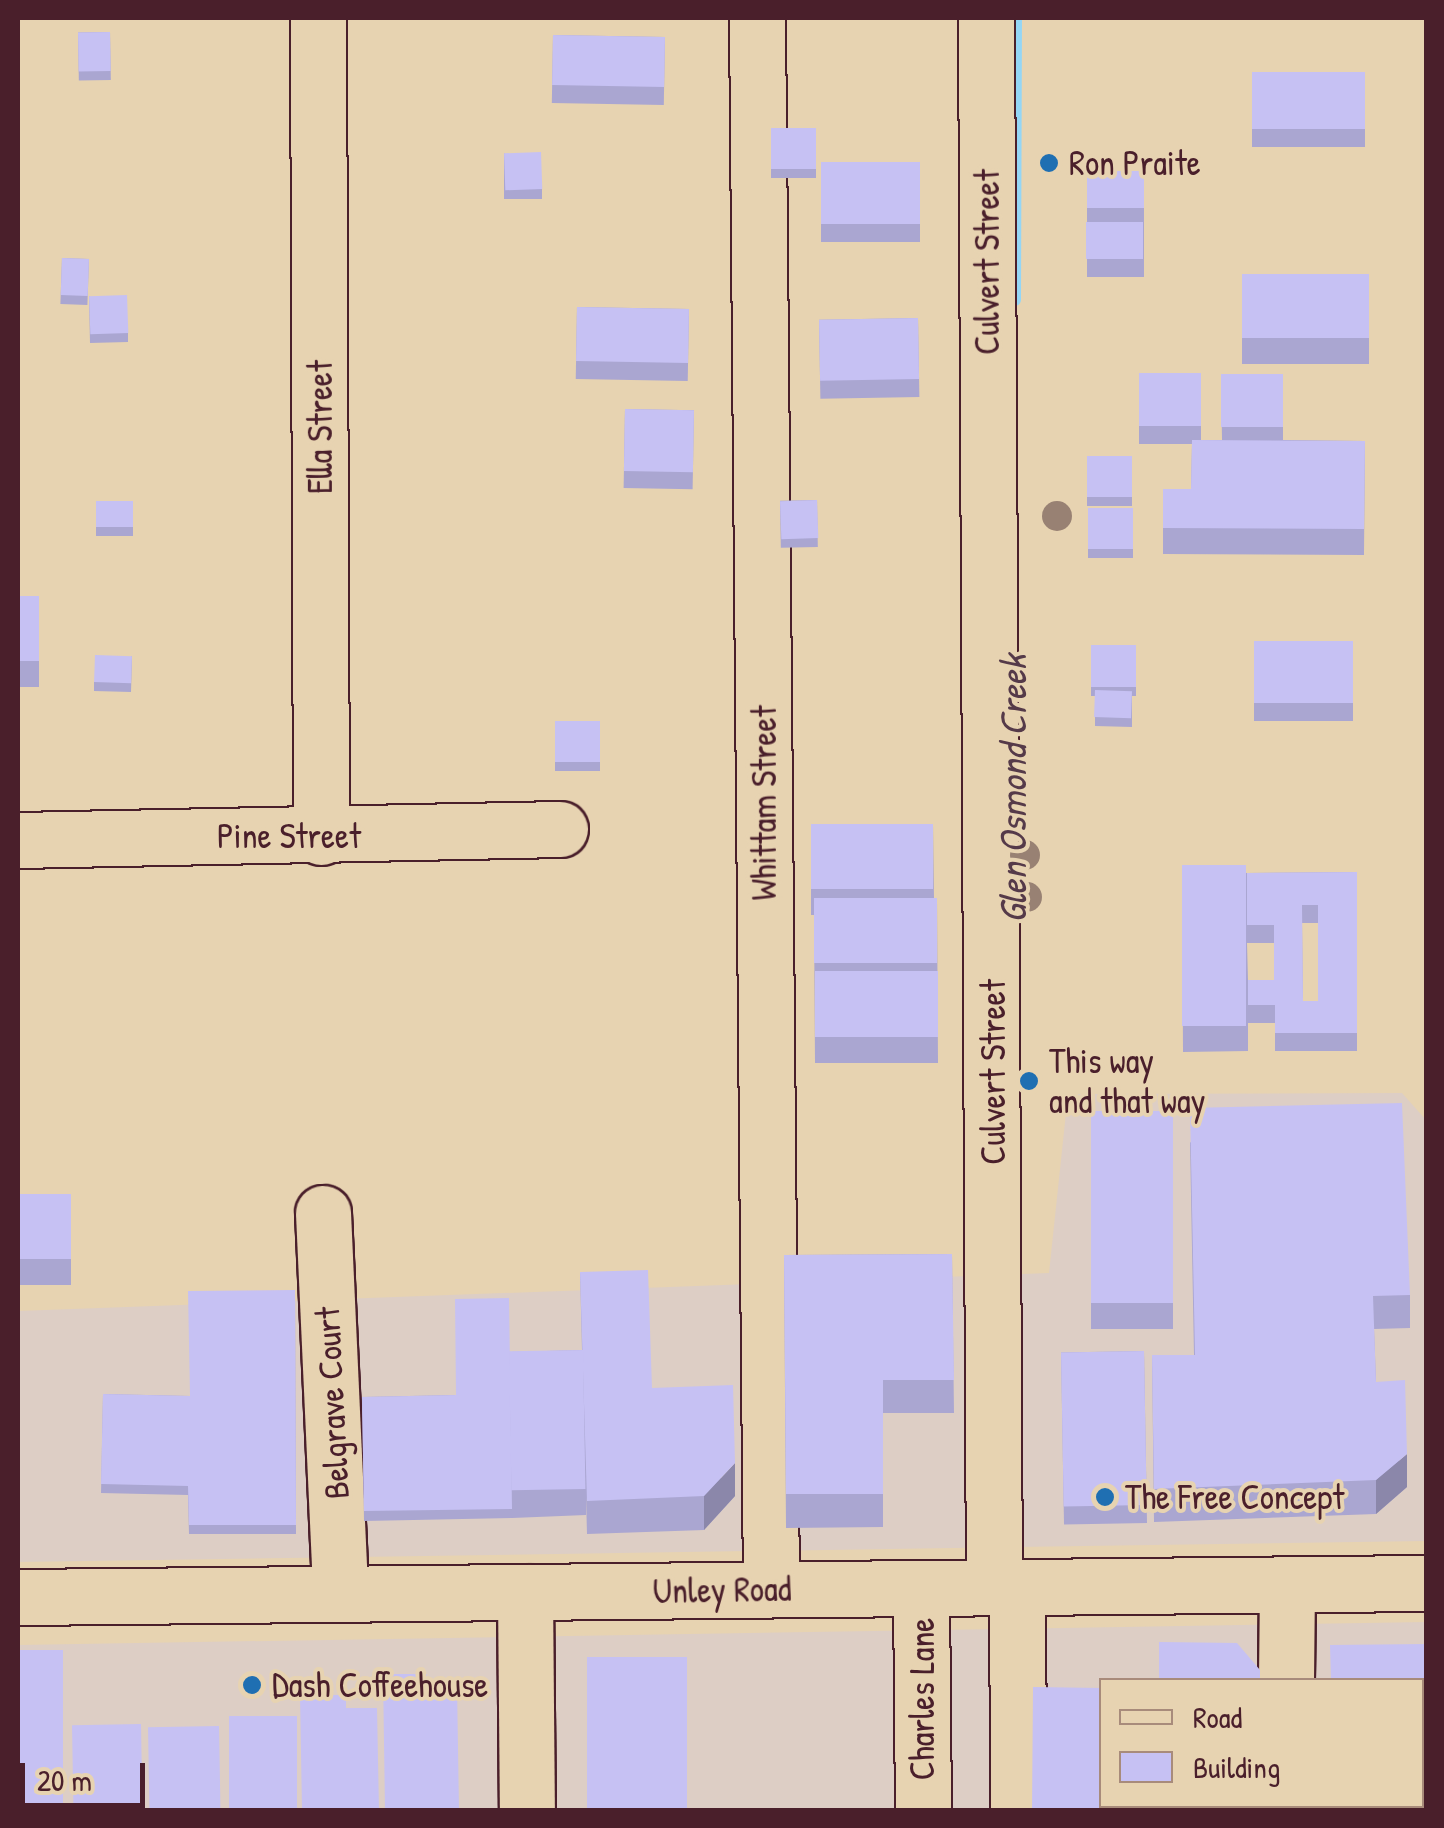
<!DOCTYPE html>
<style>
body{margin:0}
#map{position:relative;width:1444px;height:1828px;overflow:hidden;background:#e7d3b1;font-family:"Patrick Hand",sans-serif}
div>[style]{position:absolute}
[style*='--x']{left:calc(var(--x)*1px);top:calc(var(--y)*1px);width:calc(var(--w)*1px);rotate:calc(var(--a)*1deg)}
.built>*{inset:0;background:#ddcec5}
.stream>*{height:12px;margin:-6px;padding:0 6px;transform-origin:6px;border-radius:6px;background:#94d6f6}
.roads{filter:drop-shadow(2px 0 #4a1f2b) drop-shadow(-2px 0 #4a1f2b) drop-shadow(0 2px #4a1f2b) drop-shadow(0 -2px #4a1f2b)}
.minor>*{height:55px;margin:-27.5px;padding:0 27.5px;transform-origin:27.5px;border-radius:27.5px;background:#e7d3b1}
.major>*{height:55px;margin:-27.5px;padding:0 27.5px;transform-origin:27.5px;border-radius:27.5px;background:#e7d3b1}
.trees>*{width:30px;height:30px;margin:-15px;border-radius:50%;background:#988173}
.wall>*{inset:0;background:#aaa6d1;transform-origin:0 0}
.shaded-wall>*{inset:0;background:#8b87aa}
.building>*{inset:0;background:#c6c1f3;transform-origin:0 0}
.dots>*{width:28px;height:28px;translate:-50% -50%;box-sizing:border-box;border:5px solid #e7d3b1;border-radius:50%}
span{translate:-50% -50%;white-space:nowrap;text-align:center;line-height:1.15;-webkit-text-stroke:8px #e7d3b1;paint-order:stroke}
.poi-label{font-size:35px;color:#4a1f2b}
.left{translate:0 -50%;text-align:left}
.street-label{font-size:35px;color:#4a1f2b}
.water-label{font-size:38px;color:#553a49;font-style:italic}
.frame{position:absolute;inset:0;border:20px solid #4a1f2b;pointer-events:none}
.legend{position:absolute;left:1099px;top:1678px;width:325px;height:130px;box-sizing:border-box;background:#e7d3b1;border:2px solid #a88b7b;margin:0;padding:12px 18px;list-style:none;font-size:30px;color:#4a1f2b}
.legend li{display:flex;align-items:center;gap:20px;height:50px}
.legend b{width:50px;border:2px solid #a88b7b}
.scale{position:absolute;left:20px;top:1763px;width:125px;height:45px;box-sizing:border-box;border:5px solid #4a1f2b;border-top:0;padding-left:12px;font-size:30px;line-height:35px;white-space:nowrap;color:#4a1f2b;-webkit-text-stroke:8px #e7d3b1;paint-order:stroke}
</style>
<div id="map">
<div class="built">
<div style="clip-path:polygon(1402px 1093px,1426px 1120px,1426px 1541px,18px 1562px,18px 1311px,1049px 1273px,1068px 1094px)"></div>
<div style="clip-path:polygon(evenodd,1426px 1622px,1426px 1810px,18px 1810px,18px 1645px,1426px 1622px,1102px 1680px,1422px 1680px,1422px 1806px,1102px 1806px,1102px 1680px)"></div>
</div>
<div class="stream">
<div style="--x:1015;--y:300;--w:282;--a:-89.8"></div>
</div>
<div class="roads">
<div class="minor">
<div style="--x:318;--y:18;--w:819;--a:89.79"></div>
<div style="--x:757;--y:18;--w:1571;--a:89.49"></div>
<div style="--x:986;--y:18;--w:1569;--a:89.71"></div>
<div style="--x:18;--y:840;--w:542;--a:-1.16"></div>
<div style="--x:323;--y:1213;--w:381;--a:87.4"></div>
<div style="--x:1017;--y:1587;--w:223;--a:89.7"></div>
<div style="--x:921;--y:1588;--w:222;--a:89.5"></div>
<div style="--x:525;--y:1592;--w:218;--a:89.5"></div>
<div style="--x:1286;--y:1680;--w:95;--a:-89.4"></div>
<div style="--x:1285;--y:1810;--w:4;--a:-90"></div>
</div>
<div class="major">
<div style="--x:18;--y:1597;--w:1408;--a:-0.57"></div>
</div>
</div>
<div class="trees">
<div style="left:1057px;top:516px"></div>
<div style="left:1025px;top:855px"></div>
<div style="left:1027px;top:897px"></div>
</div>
<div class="wall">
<div style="left:110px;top:32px;width:48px;height:32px;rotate:89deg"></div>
<div style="left:553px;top:35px;width:112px;height:68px;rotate:1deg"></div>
<div style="left:1365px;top:72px;width:75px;height:113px;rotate:90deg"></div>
<div style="left:771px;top:128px;width:45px;height:50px"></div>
<div style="clip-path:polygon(504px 153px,542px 189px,542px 199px,504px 199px)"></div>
<div style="left:920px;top:162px;width:80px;height:99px;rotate:90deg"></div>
<div style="left:1087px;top:171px;width:57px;height:106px"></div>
<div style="left:62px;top:258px;width:27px;height:46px;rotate:2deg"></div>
<div style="left:1369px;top:274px;width:90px;height:127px;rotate:90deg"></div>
<div style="clip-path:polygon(89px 296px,128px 333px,128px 342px,90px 343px)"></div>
<div style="left:577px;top:307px;width:112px;height:72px;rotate:1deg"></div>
<div style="left:918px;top:318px;width:79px;height:99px;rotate:89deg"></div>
<div style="clip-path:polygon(1139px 373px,1201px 373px,1201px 440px,1222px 440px,1221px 374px,1283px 374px,1283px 440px,1365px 441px,1364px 555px,1163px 554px,1163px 489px,1191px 489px,1192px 444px,1139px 444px)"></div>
<div style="left:625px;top:409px;width:69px;height:79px;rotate:1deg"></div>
<div style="left:1087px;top:456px;width:45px;height:50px"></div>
<div style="left:817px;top:500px;width:47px;height:37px;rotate:89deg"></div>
<div style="left:96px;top:501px;width:37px;height:35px"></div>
<div style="left:1088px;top:508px;width:45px;height:50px"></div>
<div style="left:18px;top:596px;width:21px;height:91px"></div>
<div style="left:1353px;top:641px;width:80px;height:99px;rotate:90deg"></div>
<div style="clip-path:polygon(1091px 645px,1136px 645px,1136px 696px,1132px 696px,1132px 727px,1095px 726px,1095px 696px,1091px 696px)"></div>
<div style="clip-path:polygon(132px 656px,131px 692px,94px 691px,94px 682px)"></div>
<div style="left:555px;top:721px;width:45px;height:50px"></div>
<div style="clip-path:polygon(811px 824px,933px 824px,934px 898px,937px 898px,938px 1063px,815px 1063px,814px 915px,811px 915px)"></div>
<div style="clip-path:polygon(evenodd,1182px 865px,1247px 873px,1357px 872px,1357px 1051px,1275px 1051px,1275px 1023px,1248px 1023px,1248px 1051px,1183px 1052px,1182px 865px,1302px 923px,1318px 923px,1318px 1001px,1303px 1001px,1302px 923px,1182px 865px,1247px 943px,1274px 943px,1274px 980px,1248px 980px,1247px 943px)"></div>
<div style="left:1173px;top:1111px;width:218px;height:82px;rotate:90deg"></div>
<div style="clip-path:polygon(1190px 1142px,1410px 1295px,1410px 1328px,1374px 1329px,1376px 1382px,1407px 1487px,1376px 1514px,1154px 1522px,1152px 1355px,1194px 1355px)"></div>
<div style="left:71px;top:1194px;width:91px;height:53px;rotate:90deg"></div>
<div style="clip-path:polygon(952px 1254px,954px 1413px,883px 1413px,883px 1527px,786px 1528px,784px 1255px)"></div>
<div style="clip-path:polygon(580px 1272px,652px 1388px,735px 1496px,704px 1530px,587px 1534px,586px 1496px,586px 1515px,512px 1518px,364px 1521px,362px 1397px,456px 1395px,509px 1352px,582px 1350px)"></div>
<div style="clip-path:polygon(295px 1290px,296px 1534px,189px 1534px,188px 1495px,101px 1493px,103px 1394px,190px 1396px)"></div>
<div style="left:1144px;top:1351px;width:172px;height:83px;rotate:89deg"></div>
</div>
<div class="shaded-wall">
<div style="clip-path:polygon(1407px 1454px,1407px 1487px,1376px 1514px,1376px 1480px)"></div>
<div style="clip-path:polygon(735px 1463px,735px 1496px,704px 1530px,704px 1496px)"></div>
</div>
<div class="building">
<div style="left:110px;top:32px;width:39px;height:32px;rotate:89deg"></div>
<div style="left:553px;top:35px;width:112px;height:50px;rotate:1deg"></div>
<div style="left:1365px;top:72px;width:57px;height:113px;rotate:90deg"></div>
<div style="left:771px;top:128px;width:45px;height:41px"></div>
<div style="left:541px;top:152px;width:37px;height:37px;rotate:88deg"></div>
<div style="left:920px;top:162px;width:62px;height:99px;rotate:90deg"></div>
<div style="left:1087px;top:171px;width:57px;height:37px"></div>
<div style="left:1143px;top:222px;width:37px;height:57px;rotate:90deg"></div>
<div style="left:62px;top:258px;width:27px;height:37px;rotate:2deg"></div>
<div style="left:1369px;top:274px;width:64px;height:127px;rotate:90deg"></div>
<div style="left:127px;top:295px;width:38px;height:38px;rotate:88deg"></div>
<div style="left:577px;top:307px;width:112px;height:54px;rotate:1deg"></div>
<div style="left:918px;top:318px;width:61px;height:99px;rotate:89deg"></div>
<div style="left:1139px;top:373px;width:62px;height:53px"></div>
<div style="left:1221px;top:374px;width:62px;height:53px"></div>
<div style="left:625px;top:409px;width:69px;height:62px;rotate:1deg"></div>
<div style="clip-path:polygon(1192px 440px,1365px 441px,1364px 529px,1163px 528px,1163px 489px,1191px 489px)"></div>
<div style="left:1087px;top:456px;width:45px;height:41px"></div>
<div style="left:817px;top:500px;width:38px;height:37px;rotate:88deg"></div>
<div style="left:96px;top:501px;width:37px;height:26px"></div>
<div style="left:1088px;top:508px;width:45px;height:41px"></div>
<div style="left:18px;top:596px;width:21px;height:65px"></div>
<div style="left:1353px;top:641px;width:62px;height:99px;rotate:90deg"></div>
<div style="left:1091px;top:645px;width:45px;height:42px"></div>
<div style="left:95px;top:655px;width:37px;height:27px;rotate:2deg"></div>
<div style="left:1095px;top:690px;width:37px;height:27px;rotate:2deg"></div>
<div style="left:555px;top:721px;width:45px;height:41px"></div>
<div style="left:811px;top:824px;width:122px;height:65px"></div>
<div style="left:1182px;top:865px;width:64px;height:161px"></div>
<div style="clip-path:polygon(evenodd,1357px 872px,1357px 1033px,1275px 1033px,1275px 1005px,1248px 1005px,1248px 980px,1274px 980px,1274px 925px,1247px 925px,1247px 873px,1357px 872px,1302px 905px,1318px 905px,1318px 1001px,1303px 1001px,1302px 905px)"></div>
<div style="left:814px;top:898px;width:123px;height:65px"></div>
<div style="left:938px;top:971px;width:66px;height:123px;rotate:90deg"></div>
<div style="clip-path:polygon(1402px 1103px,1410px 1295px,1373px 1296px,1376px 1382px,1405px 1380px,1407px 1454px,1376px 1480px,1154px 1489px,1152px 1355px,1195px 1355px,1190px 1108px)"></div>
<div style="left:1173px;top:1111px;width:192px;height:82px;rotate:90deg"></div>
<div style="left:71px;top:1194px;width:65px;height:53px;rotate:90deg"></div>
<div style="clip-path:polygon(952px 1254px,954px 1380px,883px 1380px,883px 1494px,786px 1494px,784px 1255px)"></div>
<div style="clip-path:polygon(648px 1270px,652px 1388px,733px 1385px,735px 1463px,704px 1496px,587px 1501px,580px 1272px)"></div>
<div style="clip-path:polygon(295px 1290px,296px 1525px,189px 1525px,188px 1486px,101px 1484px,103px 1394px,190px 1396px,188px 1291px)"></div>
<div style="clip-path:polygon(509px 1298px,512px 1509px,364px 1511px,362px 1397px,456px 1395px,455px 1299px)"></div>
<div style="left:583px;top:1350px;width:139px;height:74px;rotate:89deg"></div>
<div style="left:1144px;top:1351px;width:154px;height:83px;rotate:89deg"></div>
<div style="clip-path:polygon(1159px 1642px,1237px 1643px,1260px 1670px,1260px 1680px,1159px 1680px)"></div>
<div style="clip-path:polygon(1426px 1644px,1426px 1810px,1331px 1810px,1331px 1806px,1422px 1806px,1422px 1680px,1331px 1680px,1330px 1645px)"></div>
<div style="left:18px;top:1650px;width:45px;height:160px"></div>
<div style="left:587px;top:1657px;width:100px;height:102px"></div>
<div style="clip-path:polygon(383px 1674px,427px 1674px,427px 1685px,457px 1685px,459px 1810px,385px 1810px)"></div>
<div style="clip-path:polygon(1033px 1687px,1102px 1688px,1102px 1806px,1258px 1806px,1258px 1810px,1032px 1810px)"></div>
<div style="clip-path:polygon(300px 1695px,346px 1695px,346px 1708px,377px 1708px,379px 1810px,302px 1810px)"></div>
<div style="left:229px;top:1716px;width:68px;height:94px"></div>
<div style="left:141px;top:1724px;width:86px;height:69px;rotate:89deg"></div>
<div style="left:219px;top:1726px;width:84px;height:71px;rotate:89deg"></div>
<div style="left:587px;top:1759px;width:100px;height:51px"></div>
</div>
<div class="dots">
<div style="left:1049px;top:163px;background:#1f6fb2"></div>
<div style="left:1029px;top:1081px;background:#1f6fb2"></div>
<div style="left:1105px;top:1497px;background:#1f6fb2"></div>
<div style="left:252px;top:1685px;background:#1f6fb2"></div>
</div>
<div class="poi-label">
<span class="left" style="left:1069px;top:163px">Ron Praite</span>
<span class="left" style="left:1049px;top:1081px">This way<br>and that way</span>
<span class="left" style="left:1125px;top:1497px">The Free Concept</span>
<span class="left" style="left:272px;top:1685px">Dash Coffeehouse</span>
</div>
<div class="street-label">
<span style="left:987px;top:262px;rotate:-90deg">Culvert Street</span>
<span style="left:320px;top:427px;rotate:-90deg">Ella Street</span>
<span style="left:764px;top:803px;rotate:-90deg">Whittam Street</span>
<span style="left:289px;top:836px">Pine Street</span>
<span style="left:993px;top:1072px;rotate:-90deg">Culvert Street</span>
<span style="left:332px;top:1403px;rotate:-93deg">Belgrave Court</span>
<span style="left:722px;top:1590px;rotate:-1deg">Unley Road</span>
<span style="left:922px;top:1699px;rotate:-90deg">Charles Lane</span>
</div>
<div class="water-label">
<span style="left:1013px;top:789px;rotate:-90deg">Glen Osmond Creek</span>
</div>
<div class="frame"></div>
<ul class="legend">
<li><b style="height:12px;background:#e7d3b1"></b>Road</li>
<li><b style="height:28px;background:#c6c1f3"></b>Building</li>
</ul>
<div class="scale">20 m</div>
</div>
